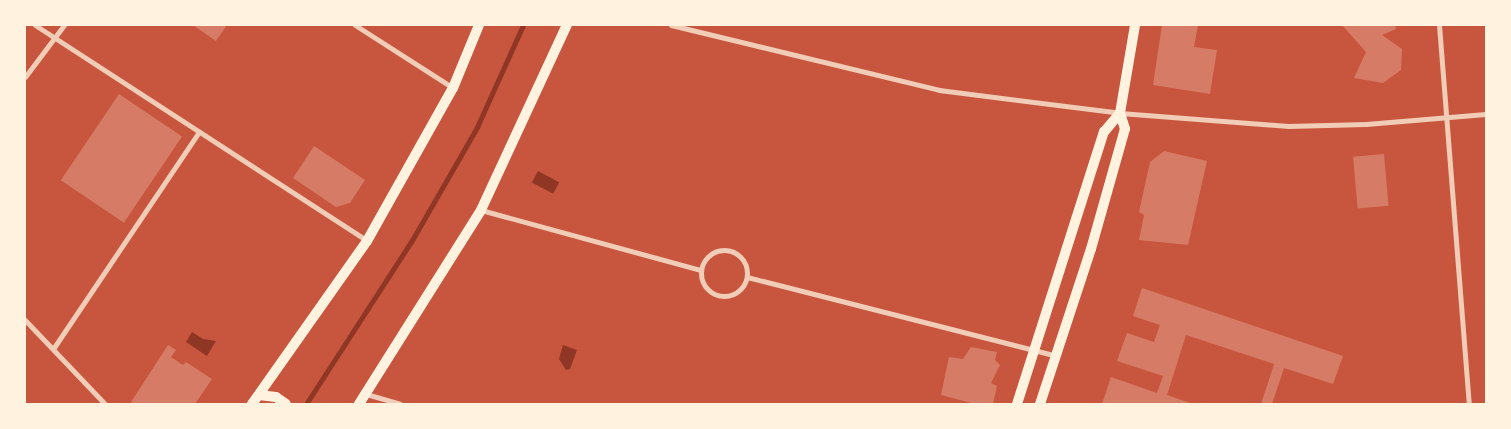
<!DOCTYPE html>
<style>
body{margin:0}
#map{position:relative;width:1511px;height:429px;overflow:hidden;background:#c8553d;font-family:"Exo 2",sans-serif}
div>[style]{position:absolute}
[style*='--x']{left:calc(var(--x)*1px);top:calc(var(--y)*1px);width:calc(var(--w)*1px);rotate:calc(var(--a)*1deg)}
.water>*{inset:0;background:#8f3625;transform-origin:0 0}
.stream>*{height:5px;margin:-2.5px;padding:0 2.5px;transform-origin:2.5px;border-radius:2.5px;background:#8f3625}
.building>*{inset:0;background:#d67c66;transform-origin:0 0}
.minor>*{height:5px;margin:-2.5px;padding:0 2.5px;transform-origin:2.5px;border-radius:2.5px;background:#f1ccb7}
.minor>.ring{margin:-2.5px;padding:0;box-sizing:content-box;background:none;border:5px solid #f1ccb7;border-radius:50%}
.secondary>*{height:10px;margin:-5px;padding:0 5px;transform-origin:5px;border-radius:5px;background:#fff3e0}
span{translate:-50% -50%;white-space:nowrap;text-align:center;line-height:1.15;-webkit-text-stroke:4px #fff3e0;paint-order:stroke}
.frame{position:absolute;inset:0;border:26px solid #fff3e0;pointer-events:none}
</style>
<div id="map">
<div class="water">
<div style="left:538px;top:171px;width:24px;height:13px;rotate:28deg"></div>
<div style="clip-path:polygon(192px 332px,203px 339px,216px 341px,207px 356px,186px 342px)"></div>
<div style="clip-path:polygon(563px 345px,577px 350px,570px 369px,566px 370px,559px 359px)"></div>
</div>
<div class="stream">
<div style="--x:306;--y:404;--w:193;--a:-57.1"></div>
<div style="--x:411;--y:242;--w:133;--a:-60.1"></div>
<div style="--x:477;--y:127;--w:112;--a:-65.7"></div>
</div>
<div class="building">
<div style="clip-path:polygon(193px 25px,227px 25px,216px 41px)"></div>
<div style="clip-path:polygon(1162px 25px,1198px 25px,1194px 47px,1217px 50px,1210px 94px,1153px 85px)"></div>
<div style="clip-path:polygon(1342px 25px,1395px 25px,1396px 29px,1382px 35px,1402px 49px,1401px 70px,1383px 83px,1354px 78px,1366px 52px)"></div>
<div style="left:119px;top:94px;width:76px;height:104px;rotate:34deg"></div>
<div style="clip-path:polygon(314px 146px,365px 180px,350px 203px,336px 207px,293px 178px)"></div>
<div style="clip-path:polygon(1164px 151px,1207px 161px,1188px 245px,1139px 240px,1144px 215px,1139px 212px,1150px 162px)"></div>
<div style="left:1384px;top:154px;width:52px;height:31px;rotate:85deg"></div>
<div style="clip-path:polygon(1142px 288px,1343px 356px,1333px 384px,1284px 368px,1272px 404px,1261px 404px,1274px 364px,1186px 335px,1167px 395px,1193px 404px,1102px 404px,1111px 377px,1157px 393px,1163px 376px,1117px 361px,1127px 333px,1154px 342px,1160px 325px,1133px 316px)"></div>
<div style="clip-path:polygon(168px 345px,176px 350px,171px 357px,183px 365px,186px 362px,212px 379px,195px 404px,134px 404px,131px 402px)"></div>
<div style="clip-path:polygon(971px 347px,997px 352px,995px 360px,1000px 365px,991px 383px,997px 386px,993px 404px,975px 404px,941px 395px,949px 357px,963px 359px)"></div>
</div>
<div class="minor">
<div style="--x:35;--y:25;--w:396;--a:33"></div>
<div style="--x:355;--y:25;--w:117;--a:32.7"></div>
<div style="--x:671;--y:25;--w:276;--a:13.6"></div>
<div style="--x:939;--y:90;--w:182;--a:7.2"></div>
<div style="--x:1120;--y:113;--w:169;--a:4.4"></div>
<div style="--x:1288;--y:126;--w:78;--a:-1.5"></div>
<div style="--x:1366;--y:124;--w:120;--a:-4.8"></div>
<div style="--x:1439;--y:25;--w:380;--a:85.5"></div>
<div style="--x:25;--y:77;--w:65;--a:-53.1"></div>
<div style="--x:481;--y:210;--w:228;--a:15.3"></div>
<div class="ring" style="left:701px;top:250px;width:41px;height:41px"></div>
<div style="--x:747;--y:277;--w:319;--a:14.3"></div>
<div style="--x:25;--y:320;--w:116;--a:46.4"></div>
<div style="--x:53;--y:349;--w:262;--a:-56.1"></div>
<div style="--x:366;--y:394;--w:35;--a:16"></div>
</div>
<div class="secondary">
<div style="--x:259;--y:395;--w:17;--a:7"></div>
<div style="--x:276;--y:397;--w:12;--a:35"></div>
<div style="--x:252;--y:404;--w:199;--a:-54.8"></div>
<div style="--x:367;--y:241;--w:176;--a:-60.7"></div>
<div style="--x:453;--y:88;--w:68;--a:-67.6"></div>
<div style="--x:359;--y:404;--w:229;--a:-57.8"></div>
<div style="--x:481;--y:210;--w:204;--a:-65.1"></div>
<div style="--x:1017;--y:404;--w:286;--a:-72.3"></div>
<div style="--x:1104;--y:132;--w:25;--a:-50"></div>
<div style="--x:1040;--y:404;--w:163;--a:-71.8"></div>
<div style="--x:1091;--y:249;--w:125;--a:-74.2"></div>
<div style="--x:1125;--y:129;--w:17;--a:-107"></div>
<div style="--x:1120;--y:113;--w:89;--a:-80.3"></div>
</div>
<div class="frame"></div>
</div>
